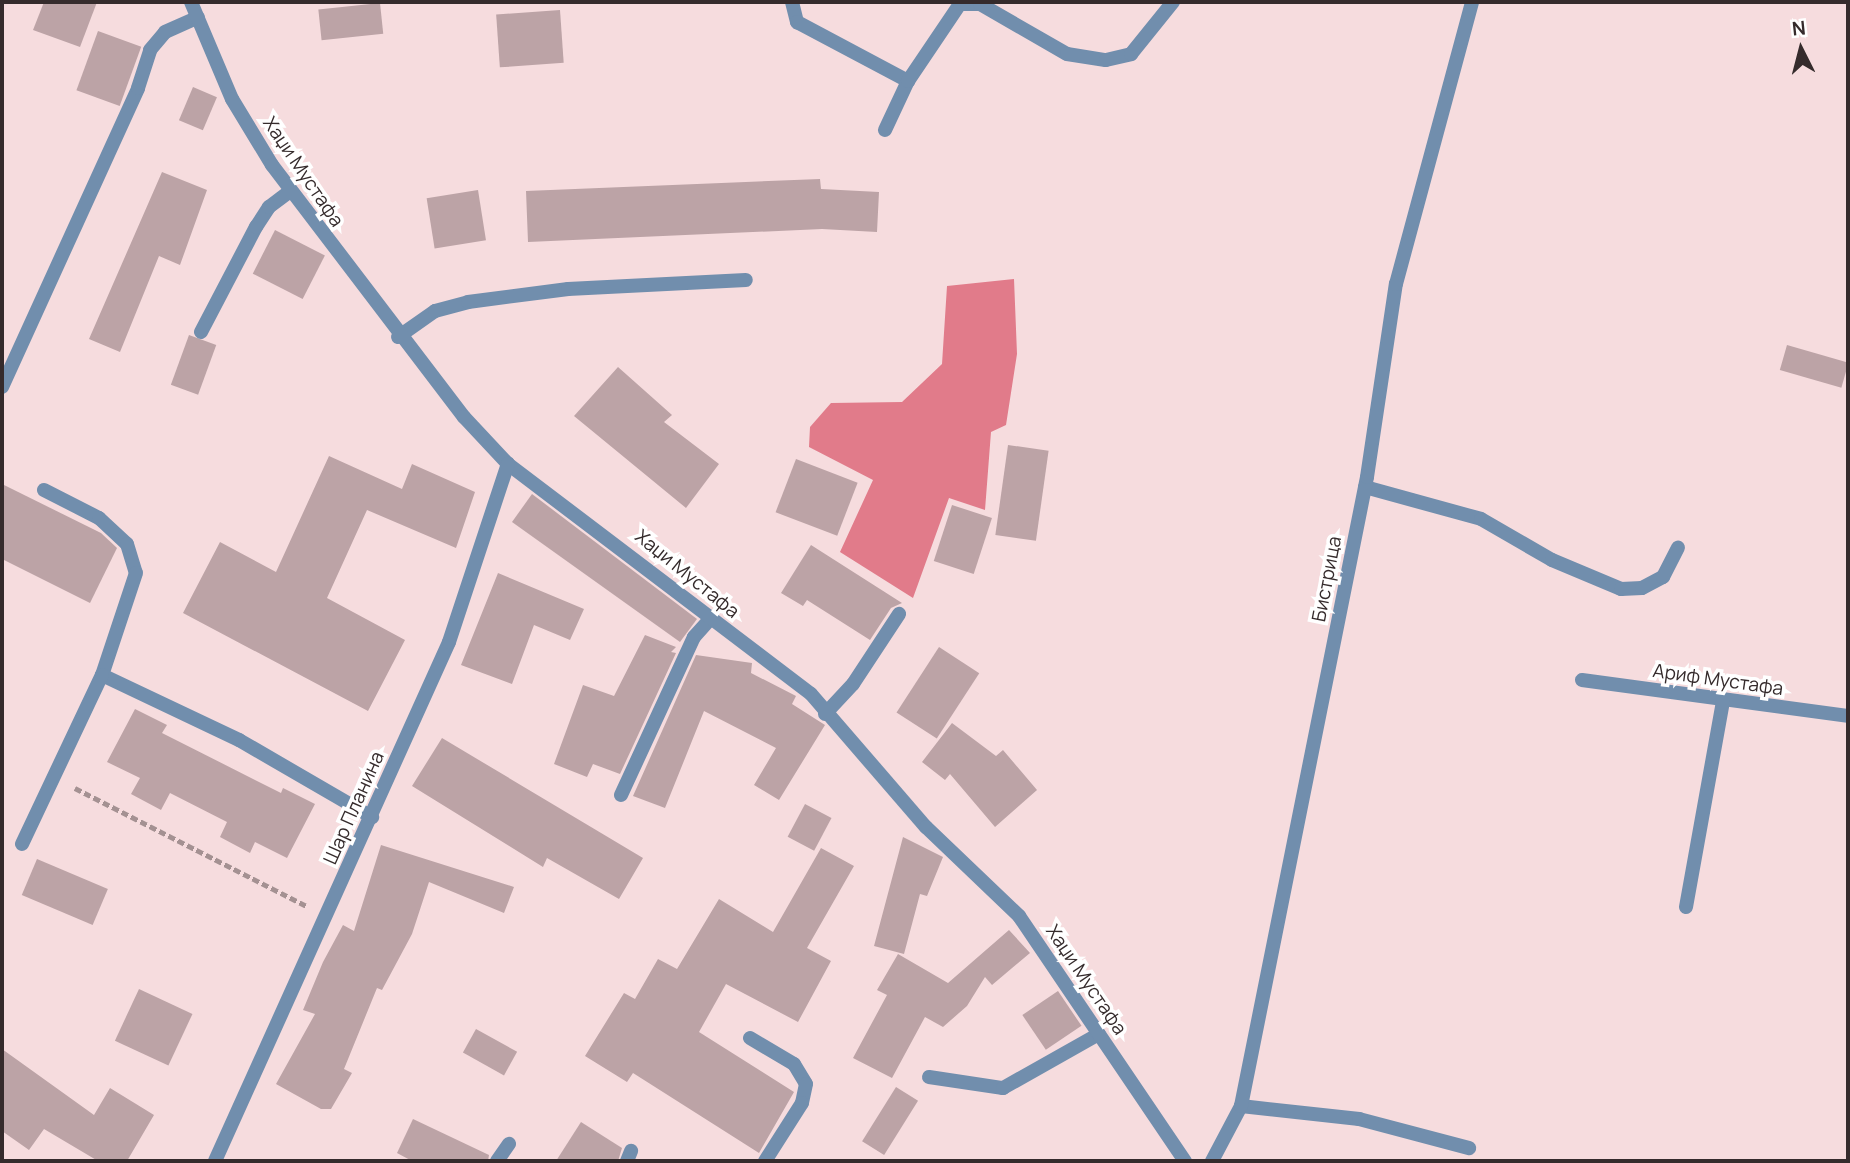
<!DOCTYPE html>
<meta charset="utf-8">
<style>
body{margin:0}
#map{position:relative;width:1850px;height:1163px;overflow:hidden;background:#f6dcde;font-family:Manrope,sans-serif}
div>[style]{position:absolute}
[style*='--x']{left:calc(var(--x)*1px);top:calc(var(--y)*1px);width:calc(var(--w)*1px);rotate:calc(var(--a)*1deg)}
.forest>*{inset:0;background:#e17b8a}
.building>*{inset:0;background:#bca3a6;transform-origin:0 0}
.path>*{height:4.5px;margin-top:-2.25px;transform-origin:0;background:repeating-linear-gradient(90deg,#a49192 0 7px,transparent 0 10.5px)}
.service>*{height:14px;margin:-7px;padding:0 7px;transform-origin:7px;border-radius:7px;background:#718ead}
.minor>*{height:14px;margin:-7px;padding:0 7px;transform-origin:7px;border-radius:7px;background:#718ead}
span{translate:-50% -50%;white-space:nowrap;text-align:center;line-height:1.15;-webkit-text-stroke:7px #fff;paint-order:stroke}
.street-label{font-size:19px;color:#352b2c}
.frame{position:absolute;inset:0;border:4px solid #352b2c;pointer-events:none}
.north{position:absolute;left:1766px;top:14px;width:70px;height:70px;-webkit-text-stroke:5px #fff;paint-order:stroke;rotate:354deg;font-size:19px;font-weight:700;line-height:28px;text-align:center;color:#352b2c}
.north::after{content:'';display:block;margin:auto;width:24px;height:32px;background:#352b2c;clip-path:polygon(50% 0,100% 100%,50% 72%,0 100%)}
</style>
<div id="map">
<div class="forest">
<div style="clip-path:polygon(1014px 279px,1017px 354px,1006px 425px,991px 432px,985px 510px,949px 498px,913px 598px,840px 552px,873px 480px,809px 447px,810px 427px,831px 403px,902px 402px,942px 364px,947px 286px)"></div>
</div>
<div class="building">
<div style="clip-path:polygon(44px 2px,97px 2px,80px 47px,33px 30px)"></div>
<div style="left:380px;top:3px;width:31px;height:62px;rotate:84deg"></div>
<div style="left:560px;top:10px;width:53px;height:64px;rotate:86deg"></div>
<div style="left:98px;top:31px;width:46px;height:63px;rotate:20deg"></div>
<div style="left:193px;top:87px;width:26px;height:36px;rotate:23deg"></div>
<div style="clip-path:polygon(162px 172px,207px 190px,180px 265px,159px 256px,120px 352px,89px 339px)"></div>
<div style="clip-path:polygon(820px 179px,821px 189px,879px 192px,877px 232px,822px 229px,528px 242px,526px 191px)"></div>
<div style="left:478px;top:190px;width:51px;height:52px;rotate:81deg"></div>
<div style="left:275px;top:230px;width:56px;height:49px;rotate:27deg"></div>
<div style="left:189px;top:335px;width:29px;height:53px;rotate:20deg"></div>
<div style="left:1787px;top:345px;width:64px;height:26px;rotate:16deg"></div>
<div style="clip-path:polygon(618px 367px,672px 415px,664px 422px,719px 464px,686px 508px,574px 416px)"></div>
<div style="left:1008px;top:445px;width:41px;height:91px;rotate:8deg"></div>
<div style="clip-path:polygon(329px 456px,402px 489px,412px 464px,475px 492px,456px 548px,367px 510px,327px 598px,405px 640px,368px 711px,183px 613px,220px 542px,276px 572px)"></div>
<div style="left:796px;top:459px;width:66px;height:57px;rotate:21deg"></div>
<div style="clip-path:polygon(2px 484px,101px 533px,117px 548px,90px 603px,2px 559px)"></div>
<div style="clip-path:polygon(532px 494px,697px 619px,680px 642px,512px 522px)"></div>
<div style="left:952px;top:505px;width:42px;height:59px;rotate:18deg"></div>
<div style="clip-path:polygon(811px 545px,902px 603px,891px 608px,870px 640px,807px 600px,803px 606px,781px 593px)"></div>
<div style="clip-path:polygon(498px 573px,584px 609px,570px 640px,534px 625px,512px 684px,461px 665px)"></div>
<div style="clip-path:polygon(645px 635px,676px 647px,671px 652px,676px 653px,620px 774px,593px 764px,587px 777px,554px 764px,583px 685px,614px 696px)"></div>
<div style="left:939px;top:647px;width:48px;height:78px;rotate:33deg"></div>
<div style="clip-path:polygon(696px 655px,752px 663px,751px 673px,796px 696px,792px 704px,825px 725px,779px 800px,754px 785px,776px 748px,704px 711px,665px 808px,633px 796px)"></div>
<div style="clip-path:polygon(135px 709px,167px 725px,162px 733px,281px 793px,283px 788px,315px 804px,287px 858px,255px 842px,250px 853px,220px 837px,227px 822px,170px 793px,161px 810px,131px 794px,140px 778px,107px 762px)"></div>
<div style="clip-path:polygon(952px 723px,996px 756px,1003px 750px,1037px 790px,995px 827px,950px 774px,945px 780px,922px 762px)"></div>
<div style="clip-path:polygon(442px 738px,643px 858px,619px 899px,547px 858px,543px 867px,412px 786px)"></div>
<div style="left:805px;top:804px;width:30px;height:37px;rotate:28deg"></div>
<div style="clip-path:polygon(903px 837px,943px 857px,927px 896px,920px 894px,904px 954px,874px 946px)"></div>
<div style="clip-path:polygon(381px 845px,514px 887px,504px 913px,429px 882px,412px 934px,382px 990px,377px 988px,344px 1069px,352px 1073px,331px 1109px,321px 1109px,276px 1084px,315px 1014px,303px 1010px,323px 962px,343px 925px,354px 931px)"></div>
<div style="clip-path:polygon(821px 848px,854px 866px,807px 948px,831px 961px,798px 1022px,726px 984px,699px 1032px,794px 1092px,759px 1153px,633px 1073px,627px 1082px,585px 1056px,624px 993px,635px 999px,658px 959px,677px 969px,719px 899px,773px 932px)"></div>
<div style="left:37px;top:859px;width:77px;height:39px;rotate:23deg"></div>
<div style="clip-path:polygon(1009px 930px,1030px 953px,992px 985px,985px 977px,967px 1006px,943px 1027px,925px 1017px,892px 1078px,853px 1058px,887px 995px,877px 990px,898px 954px,948px 983px)"></div>
<div style="left:139px;top:989px;width:59px;height:57px;rotate:25deg"></div>
<div style="left:1058px;top:991px;width:42px;height:43px;rotate:56deg"></div>
<div style="left:476px;top:1029px;width:47px;height:27px;rotate:29deg"></div>
<div style="clip-path:polygon(2px 1049px,94px 1115px,110px 1088px,154px 1115px,127px 1161px,98px 1161px,44px 1129px,29px 1150px,2px 1131px)"></div>
<div style="left:896px;top:1087px;width:26px;height:64px;rotate:32deg"></div>
<div style="clip-path:polygon(413px 1119px,489px 1155px,488px 1161px,412px 1161px,397px 1153px)"></div>
<div style="clip-path:polygon(581px 1122px,622px 1148px,618px 1161px,556px 1161px)"></div>
</div>
<div class="path">
<div style="--x:75;--y:788;--w:260;--a:27"></div>
</div>
<div class="service">
<div style="--x:792;--y:2;--w:21;--a:76"></div>
<div style="--x:797;--y:22;--w:126;--a:28"></div>
<div style="--x:885;--y:130;--w:54;--a:-64.9"></div>
<div style="--x:908;--y:81;--w:93;--a:-56"></div>
<div style="--x:960;--y:4;--w:20;--a:0"></div>
<div style="--x:980;--y:4;--w:100;--a:29.9"></div>
<div style="--x:1067;--y:54;--w:39;--a:9"></div>
<div style="--x:1106;--y:60;--w:26;--a:-13"></div>
<div style="--x:1131;--y:54;--w:67;--a:-51.1"></div>
<div style="--x:201;--y:332;--w:119;--a:-62.4"></div>
<div style="--x:256;--y:227;--w:24;--a:-57"></div>
<div style="--x:269;--y:207;--w:26;--a:-37"></div>
<div style="--x:398;--y:337;--w:45;--a:-35.1"></div>
<div style="--x:435;--y:311;--w:34;--a:-15"></div>
<div style="--x:468;--y:302;--w:101;--a:-7.4"></div>
<div style="--x:568;--y:289;--w:178;--a:-2.9"></div>
<div style="--x:2;--y:387;--w:328;--a:-65.5"></div>
<div style="--x:138;--y:88;--w:40;--a:-72"></div>
<div style="--x:150;--y:50;--w:23;--a:-50"></div>
<div style="--x:165;--y:32;--w:36;--a:-24"></div>
<div style="--x:1365;--y:487;--w:120;--a:15.4"></div>
<div style="--x:1481;--y:519;--w:82;--a:30"></div>
<div style="--x:1552;--y:560;--w:75;--a:22.8"></div>
<div style="--x:1621;--y:589;--w:21;--a:-3"></div>
<div style="--x:1642;--y:588;--w:24;--a:-28"></div>
<div style="--x:1663;--y:577;--w:33;--a:-63"></div>
<div style="--x:44;--y:490;--w:62;--a:27"></div>
<div style="--x:99;--y:518;--w:38;--a:43"></div>
<div style="--x:127;--y:544;--w:30;--a:73"></div>
<div style="--x:136;--y:573;--w:108;--a:108.4"></div>
<div style="--x:102;--y:675;--w:152;--a:25.4"></div>
<div style="--x:239;--y:740;--w:154;--a:30.1"></div>
<div style="--x:1582;--y:680;--w:268;--a:7.7"></div>
<div style="--x:825;--y:714;--w:41;--a:-47"></div>
<div style="--x:853;--y:684;--w:84;--a:-56.7"></div>
<div style="--x:621;--y:795;--w:174;--a:-65.2"></div>
<div style="--x:694;--y:637;--w:24;--a:-48"></div>
<div style="--x:22;--y:844;--w:187;--a:-64.7"></div>
<div style="--x:1686;--y:907;--w:208;--a:-79.8"></div>
<div style="--x:750;--y:1038;--w:51;--a:30.6"></div>
<div style="--x:794;--y:1064;--w:23;--a:59"></div>
<div style="--x:806;--y:1084;--w:19;--a:102"></div>
<div style="--x:802;--y:1103;--w:69;--a:122.5"></div>
<div style="--x:929;--y:1077;--w:75;--a:8.5"></div>
<div style="--x:1003;--y:1088;--w:110;--a:-29.4"></div>
<div style="--x:1241;--y:1106;--w:119;--a:6.3"></div>
<div style="--x:1359;--y:1119;--w:114;--a:14.8"></div>
<div style="--x:497;--y:1161;--w:21;--a:-55"></div>
<div style="--x:627;--y:1161;--w:11;--a:-68"></div>
</div>
<div class="minor">
<div style="--x:191;--y:2;--w:105;--a:67.1"></div>
<div style="--x:232;--y:99;--w:77;--a:58.8"></div>
<div style="--x:272;--y:165;--w:317;--a:52.7"></div>
<div style="--x:464;--y:417;--w:64;--a:46.9"></div>
<div style="--x:508;--y:464;--w:380;--a:37.2"></div>
<div style="--x:811;--y:694;--w:176;--a:49.2"></div>
<div style="--x:926;--y:827;--w:129;--a:43.7"></div>
<div style="--x:1019;--y:916;--w:296;--a:55.9"></div>
<div style="--x:215;--y:1161;--w:569;--a:-65.73"></div>
<div style="--x:449;--y:642;--w:188;--a:-71.7"></div>
<div style="--x:1212;--y:1161;--w:62;--a:-62.2"></div>
<div style="--x:1241;--y:1106;--w:641;--a:-78.67"></div>
<div style="--x:1367;--y:477;--w:195;--a:-81.5"></div>
<div style="--x:1396;--y:284;--w:292;--a:-74.9"></div>
</div>
<div class="street-label">
<span style="left:303px;top:172px;rotate:56deg">Хаџи Мустафа</span>
<span style="left:687px;top:574px;rotate:39deg">Хаџи Мустафа</span>
<span style="left:1327px;top:579px;rotate:-79deg">Бистрица</span>
<span style="left:1718px;top:680px;rotate:8deg">Ариф Мустафа</span>
<span style="left:354px;top:808px;rotate:-66deg">Шар Планина</span>
<span style="left:1086px;top:980px;rotate:56deg">Хаџи Мустафа</span>
</div>
<div class="frame"></div>
<div class="north">N</div>
</div>
